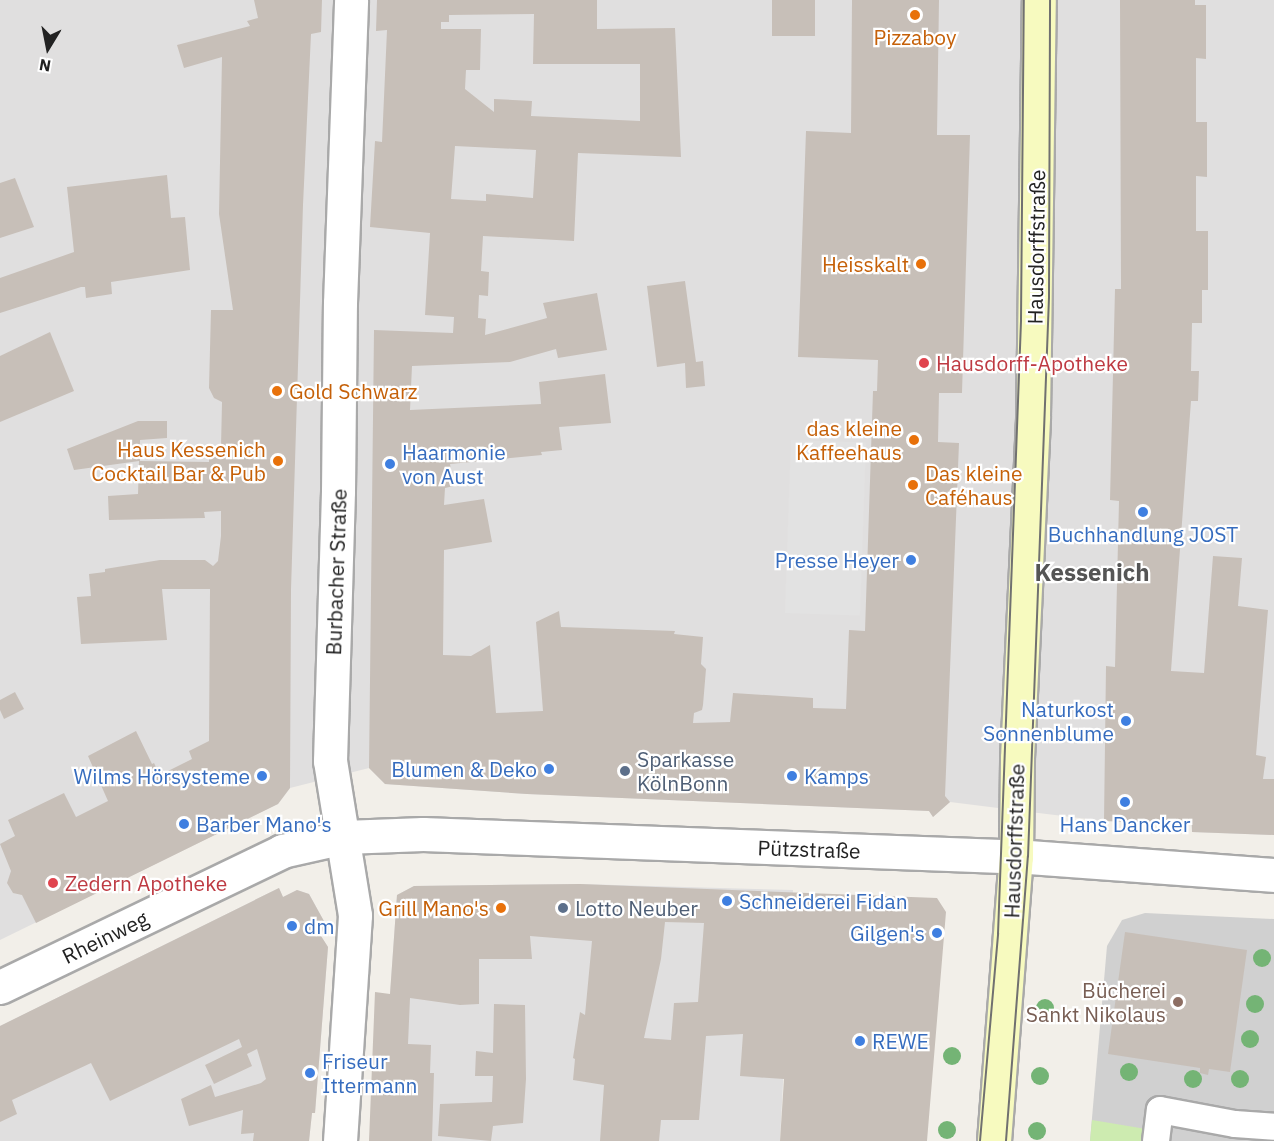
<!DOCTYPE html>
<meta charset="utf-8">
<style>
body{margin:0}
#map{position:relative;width:1274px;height:1141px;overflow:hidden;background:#f2efe9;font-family:"IBM Plex Sans",sans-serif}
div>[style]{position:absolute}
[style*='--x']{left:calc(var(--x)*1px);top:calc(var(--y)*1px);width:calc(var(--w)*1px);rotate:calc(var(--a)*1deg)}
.residential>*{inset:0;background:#e0dfdf}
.religious>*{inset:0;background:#d0d0d0}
.grass>*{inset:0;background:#cdebb0}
.parking>*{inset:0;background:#e2e2e2;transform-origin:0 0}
.building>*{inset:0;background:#c7bfb8;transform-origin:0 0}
.roads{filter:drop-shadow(2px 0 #a9a9a9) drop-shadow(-2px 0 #a9a9a9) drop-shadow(0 2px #a9a9a9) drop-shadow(0 -2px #a9a9a9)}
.service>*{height:26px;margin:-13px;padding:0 13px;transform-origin:13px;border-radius:13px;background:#fff}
.minor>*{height:33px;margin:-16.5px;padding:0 16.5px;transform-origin:16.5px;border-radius:16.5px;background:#fff}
.secondary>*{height:33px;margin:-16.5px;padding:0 16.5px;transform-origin:16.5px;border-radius:16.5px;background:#f7fabf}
.tram>*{height:1.5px;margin:-0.75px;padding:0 0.75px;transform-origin:0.75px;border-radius:0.75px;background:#707070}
.trees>*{width:18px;height:18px;margin:-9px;border-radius:50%;background:#74b475}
.dots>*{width:16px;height:16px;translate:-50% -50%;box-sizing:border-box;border:3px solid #fff;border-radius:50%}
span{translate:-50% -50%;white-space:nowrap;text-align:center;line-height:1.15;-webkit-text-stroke:4.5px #fff;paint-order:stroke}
.food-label{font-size:21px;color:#c56008}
.right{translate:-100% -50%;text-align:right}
.left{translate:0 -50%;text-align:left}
.street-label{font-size:21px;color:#222}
.health-label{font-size:21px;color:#be3a42}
.shop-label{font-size:21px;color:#366cbe}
.service-label{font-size:21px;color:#4e5e75}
.education-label{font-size:21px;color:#785e54}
.quarter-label{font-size:24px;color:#555;font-weight:700}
.north{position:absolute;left:18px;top:18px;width:60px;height:60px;-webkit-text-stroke:4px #fff;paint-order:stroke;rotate:190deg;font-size:16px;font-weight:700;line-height:24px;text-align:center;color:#222}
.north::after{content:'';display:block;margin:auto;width:21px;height:27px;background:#222;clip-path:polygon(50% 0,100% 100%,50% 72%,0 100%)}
</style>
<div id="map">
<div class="residential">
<div style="clip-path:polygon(0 0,1274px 0,1274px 835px,1192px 832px,1191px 824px,1104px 821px,950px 802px,933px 817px,929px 811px,527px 794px,385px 784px,369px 768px,290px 788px,278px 804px,0 940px)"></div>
<div style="clip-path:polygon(580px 884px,793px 890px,780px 1141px,369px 1141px,390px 994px,397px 895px,414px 886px)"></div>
<div style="clip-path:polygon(279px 888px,283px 897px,297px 890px,309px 894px,325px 923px,321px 936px,328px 947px,315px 1113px,312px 1113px,309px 1141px,0 1141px,0 1026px)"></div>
</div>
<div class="religious">
<div style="clip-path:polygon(1145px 913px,1274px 919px,1274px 1141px,1090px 1141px,1107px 946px,1122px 920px)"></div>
</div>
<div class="grass">
<div style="clip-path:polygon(1092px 1120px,1146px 1129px,1145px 1141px,1090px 1141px)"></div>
</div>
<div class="parking">
<div style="left:791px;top:440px;width:75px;height:173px;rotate:2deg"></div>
</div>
<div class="building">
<div style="clip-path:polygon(254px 0,322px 0,321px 32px,311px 34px,303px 205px,291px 590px,290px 788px,278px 804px,36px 923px,22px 895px,13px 893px,7px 883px,11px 871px,0 844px,15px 836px,8px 820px,64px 793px,76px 817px,108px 801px,88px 756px,136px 731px,152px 764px,154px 763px,160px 775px,192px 759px,189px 751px,209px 741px,210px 589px,162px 589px,167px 640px,81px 644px,77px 597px,91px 596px,89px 574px,105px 572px,105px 569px,160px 560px,205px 560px,213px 566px,218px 561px,221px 536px,221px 511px,204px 512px,205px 518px,109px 520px,108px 496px,138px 494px,139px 461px,74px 470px,67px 449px,138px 421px,167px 421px,167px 438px,140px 440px,140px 461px,209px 462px,209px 446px,221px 447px,222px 402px,214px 398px,209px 388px,211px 310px,233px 310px,219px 214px,222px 57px,184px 68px,177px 45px,250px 26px,247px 21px,258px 18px)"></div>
<div style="clip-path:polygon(evenodd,377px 0,597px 0,597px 29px,675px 28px,681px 157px,578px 153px,574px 241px,483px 236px,481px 271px,489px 272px,488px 296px,479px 295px,478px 318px,486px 319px,485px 335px,547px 318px,543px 303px,597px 293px,607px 350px,558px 358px,556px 349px,510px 362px,412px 366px,410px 410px,541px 404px,539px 382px,605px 374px,611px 423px,559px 427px,562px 450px,541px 452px,542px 455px,450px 464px,454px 486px,445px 488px,444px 505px,484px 499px,492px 542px,444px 550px,443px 655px,471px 656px,490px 645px,496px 713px,543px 711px,536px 622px,559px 611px,561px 627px,675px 631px,674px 634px,703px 637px,701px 664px,706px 669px,703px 705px,702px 710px,694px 713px,693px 723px,730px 722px,733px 693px,813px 698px,813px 708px,846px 709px,849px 630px,865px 631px,873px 391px,877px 391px,878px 360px,798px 357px,806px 131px,851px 133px,852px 0,939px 0,937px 135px,970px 135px,962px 393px,939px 393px,938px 442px,959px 443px,945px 796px,950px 802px,933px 817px,929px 811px,527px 794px,385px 784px,369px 768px,374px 330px,453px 333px,454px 317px,425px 315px,430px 233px,370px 227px,375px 141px,382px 142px,387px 30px,376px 31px,377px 0,534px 14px,533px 64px,640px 64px,640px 121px,531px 116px,532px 101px,494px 99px,494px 112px,465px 89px,466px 70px,480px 70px,481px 29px,441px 29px,441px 22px,449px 22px,449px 15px,534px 14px,377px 0,455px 146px,536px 150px,533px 198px,486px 194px,486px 201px,451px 199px,455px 146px)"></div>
<div style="left:772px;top:0;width:43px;height:36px"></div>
<div style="clip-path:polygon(1120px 0,1195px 0,1195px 5px,1206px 5px,1206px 59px,1196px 58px,1196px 122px,1207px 122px,1207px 177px,1196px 176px,1196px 231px,1208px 231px,1208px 290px,1202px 290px,1202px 323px,1192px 323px,1191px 371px,1199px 371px,1198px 401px,1191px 401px,1171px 671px,1204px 673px,1213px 556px,1242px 558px,1238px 606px,1268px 610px,1256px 755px,1266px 757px,1263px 779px,1274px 779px,1274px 835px,1192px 832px,1192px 824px,1104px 821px,1106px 666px,1115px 667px,1119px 501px,1110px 500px,1115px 289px,1121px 289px)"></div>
<div style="clip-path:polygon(167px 175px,171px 218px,185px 217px,190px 270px,111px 282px,112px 294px,86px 298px,85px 287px,81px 287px,0 313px,0 278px,74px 252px,67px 187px)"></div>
<div style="clip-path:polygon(15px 178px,34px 227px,0 238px,0 183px)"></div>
<div style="clip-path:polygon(685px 281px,696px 362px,703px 361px,705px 386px,686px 388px,685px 363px,657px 367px,647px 286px)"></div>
<div style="clip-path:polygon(50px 332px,74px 391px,0 422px,0 356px)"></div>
<div style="clip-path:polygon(15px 692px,24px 709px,4px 719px,0 710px,0 700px)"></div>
<div style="clip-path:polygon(evenodd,580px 884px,937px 898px,946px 912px,927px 1141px,780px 1141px,784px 1079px,740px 1076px,743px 1034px,706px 1036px,699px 1120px,661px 1120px,659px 1141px,600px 1141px,604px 1085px,573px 1080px,575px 1059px,573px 1058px,580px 1012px,585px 1015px,592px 941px,530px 936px,532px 959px,479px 959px,479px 1004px,460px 1005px,410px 998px,408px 1044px,431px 1045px,430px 1073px,434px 1073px,432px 1141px,369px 1141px,375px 992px,390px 994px,397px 895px,414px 886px,580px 884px,665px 922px,704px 923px,698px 1002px,674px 1003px,671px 1040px,644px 1038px,661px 959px,665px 922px)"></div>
<div style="clip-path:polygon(279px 888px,283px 897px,297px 890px,309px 894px,325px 923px,321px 936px,328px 947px,315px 1113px,312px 1113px,309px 1141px,253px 1141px,254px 1133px,241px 1134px,243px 1110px,189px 1126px,181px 1099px,211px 1085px,215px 1097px,261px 1083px,266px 1079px,257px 1049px,247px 1054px,252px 1066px,214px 1084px,205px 1065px,242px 1047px,239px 1039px,110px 1101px,91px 1063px,12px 1100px,17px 1114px,0 1122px,0 1026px)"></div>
<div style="clip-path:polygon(1125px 932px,1247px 950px,1230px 1072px,1209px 1069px,1208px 1075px,1200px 1073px,1200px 1068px,1108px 1054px)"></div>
<div style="clip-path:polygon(494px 1004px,525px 1005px,526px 1079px,523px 1123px,493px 1126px,491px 1141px,438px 1136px,440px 1104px,492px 1102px,493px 1076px,475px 1076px,476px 1051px,493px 1053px)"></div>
</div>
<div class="roads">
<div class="service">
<div style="--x:1156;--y:1141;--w:31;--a:-83"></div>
<div style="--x:1160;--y:1110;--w:76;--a:10.6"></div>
<div style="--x:1235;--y:1124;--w:39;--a:4"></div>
</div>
<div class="minor">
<div style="--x:0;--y:987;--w:313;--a:-25.7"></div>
<div style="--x:282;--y:851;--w:64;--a:-12.7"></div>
<div style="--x:344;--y:837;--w:79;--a:-2.2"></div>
<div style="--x:423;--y:834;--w:605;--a:2.18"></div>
<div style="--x:1028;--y:857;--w:247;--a:4.2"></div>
<div style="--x:340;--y:1141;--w:226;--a:-86.2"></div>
<div style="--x:355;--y:915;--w:156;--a:-99.2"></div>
<div style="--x:330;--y:761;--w:270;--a:-88.3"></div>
<div style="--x:338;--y:491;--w:188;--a:-89.4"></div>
<div style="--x:340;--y:303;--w:303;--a:-87.9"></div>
</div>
<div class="secondary">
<div style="--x:994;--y:1141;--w:285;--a:-85.6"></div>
<div style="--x:1016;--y:857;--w:99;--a:-89.4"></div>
<div style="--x:1017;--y:758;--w:342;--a:-87.3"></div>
<div style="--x:1033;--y:416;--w:416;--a:-89.2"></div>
</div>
</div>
<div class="tram">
<div style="--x:980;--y:1141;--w:208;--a:-85"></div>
<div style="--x:998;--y:934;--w:614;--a:-87.85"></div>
<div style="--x:1021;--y:320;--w:320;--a:-89.5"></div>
<div style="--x:1006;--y:1141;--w:285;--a:-85.6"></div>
<div style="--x:1028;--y:857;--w:559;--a:-87.85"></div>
<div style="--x:1049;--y:298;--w:298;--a:-89.8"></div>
</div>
<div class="trees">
<div style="left:1262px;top:958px"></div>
<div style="left:1255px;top:1004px"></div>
<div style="left:1045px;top:1008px"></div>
<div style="left:1250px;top:1039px"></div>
<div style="left:952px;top:1056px"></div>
<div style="left:1129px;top:1072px"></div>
<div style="left:1040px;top:1076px"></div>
<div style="left:1193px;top:1079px"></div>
<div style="left:1240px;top:1079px"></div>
<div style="left:947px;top:1130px"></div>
<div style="left:1037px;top:1131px"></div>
</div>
<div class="dots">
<div style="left:915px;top:15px;background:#e8710a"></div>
<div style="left:921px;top:264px;background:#e8710a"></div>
<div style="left:924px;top:363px;background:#e0444e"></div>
<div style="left:277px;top:391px;background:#e8710a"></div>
<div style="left:914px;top:440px;background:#e8710a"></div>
<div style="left:278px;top:461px;background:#e8710a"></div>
<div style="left:390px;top:464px;background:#3f7fe0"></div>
<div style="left:913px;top:485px;background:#e8710a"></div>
<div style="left:1143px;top:512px;background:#3f7fe0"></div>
<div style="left:911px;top:560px;background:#3f7fe0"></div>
<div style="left:1126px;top:721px;background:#3f7fe0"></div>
<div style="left:549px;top:769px;background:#3f7fe0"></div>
<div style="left:625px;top:771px;background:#5c6f8a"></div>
<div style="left:262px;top:776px;background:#3f7fe0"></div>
<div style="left:792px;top:776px;background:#3f7fe0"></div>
<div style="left:1125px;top:802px;background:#3f7fe0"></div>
<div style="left:184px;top:824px;background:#3f7fe0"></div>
<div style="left:53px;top:883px;background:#e0444e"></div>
<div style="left:727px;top:901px;background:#3f7fe0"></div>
<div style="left:501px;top:908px;background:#e8710a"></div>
<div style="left:563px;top:908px;background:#5c6f8a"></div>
<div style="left:292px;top:926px;background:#3f7fe0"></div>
<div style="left:937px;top:933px;background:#3f7fe0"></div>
<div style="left:1178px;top:1002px;background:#8d6e63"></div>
<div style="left:860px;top:1041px;background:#3f7fe0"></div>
<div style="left:310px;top:1073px;background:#3f7fe0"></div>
</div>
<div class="food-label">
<span style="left:915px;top:37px">Pizzaboy</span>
<span class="right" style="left:909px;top:264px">Heisskalt</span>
<span class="left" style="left:289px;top:391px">Gold Schwarz</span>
<span class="right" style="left:902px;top:440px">das kleine<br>Kaffeehaus</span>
<span class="right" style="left:266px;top:461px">Haus Kessenich<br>Cocktail Bar &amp; Pub</span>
<span class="left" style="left:925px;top:485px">Das kleine<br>Caféhaus</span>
<span class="right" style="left:489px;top:908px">Grill Mano's</span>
</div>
<div class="street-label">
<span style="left:1036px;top:247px;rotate:-89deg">Hausdorffstraße</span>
<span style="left:336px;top:572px;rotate:-88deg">Burbacher Straße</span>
<span style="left:1014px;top:841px;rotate:-88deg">Hausdorffstraße</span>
<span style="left:809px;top:849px;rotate:2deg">Pützstraße</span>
<span style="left:105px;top:937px;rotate:-26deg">Rheinweg</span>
</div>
<div class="health-label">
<span class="left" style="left:936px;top:363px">Hausdorff-Apotheke</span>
<span class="left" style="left:65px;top:883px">Zedern Apotheke</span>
</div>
<div class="shop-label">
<span class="left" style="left:402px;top:464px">Haarmonie<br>von Aust</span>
<span style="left:1143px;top:534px">Buchhandlung JOST</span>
<span class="right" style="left:899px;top:560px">Presse Heyer</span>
<span class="right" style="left:1114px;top:721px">Naturkost<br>Sonnenblume</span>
<span class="right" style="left:537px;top:769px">Blumen &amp; Deko</span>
<span class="right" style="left:250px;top:776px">Wilms Hörsysteme</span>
<span class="left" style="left:804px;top:776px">Kamps</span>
<span class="left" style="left:196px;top:824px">Barber Mano's</span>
<span style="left:1125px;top:824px">Hans Dancker</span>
<span class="left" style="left:739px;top:901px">Schneiderei Fidan</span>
<span class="left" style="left:304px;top:926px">dm</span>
<span class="right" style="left:925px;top:933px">Gilgen's</span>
<span class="left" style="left:872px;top:1041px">REWE</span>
<span class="left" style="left:322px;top:1073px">Friseur<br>Ittermann</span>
</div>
<div class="service-label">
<span class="left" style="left:637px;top:771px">Sparkasse<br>KölnBonn</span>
<span class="left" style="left:575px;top:908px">Lotto Neuber</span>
</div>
<div class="education-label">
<span class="right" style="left:1166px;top:1002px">Bücherei<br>Sankt Nikolaus</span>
</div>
<div class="quarter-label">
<span style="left:1092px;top:573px">Kessenich</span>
</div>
<div class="north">N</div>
</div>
